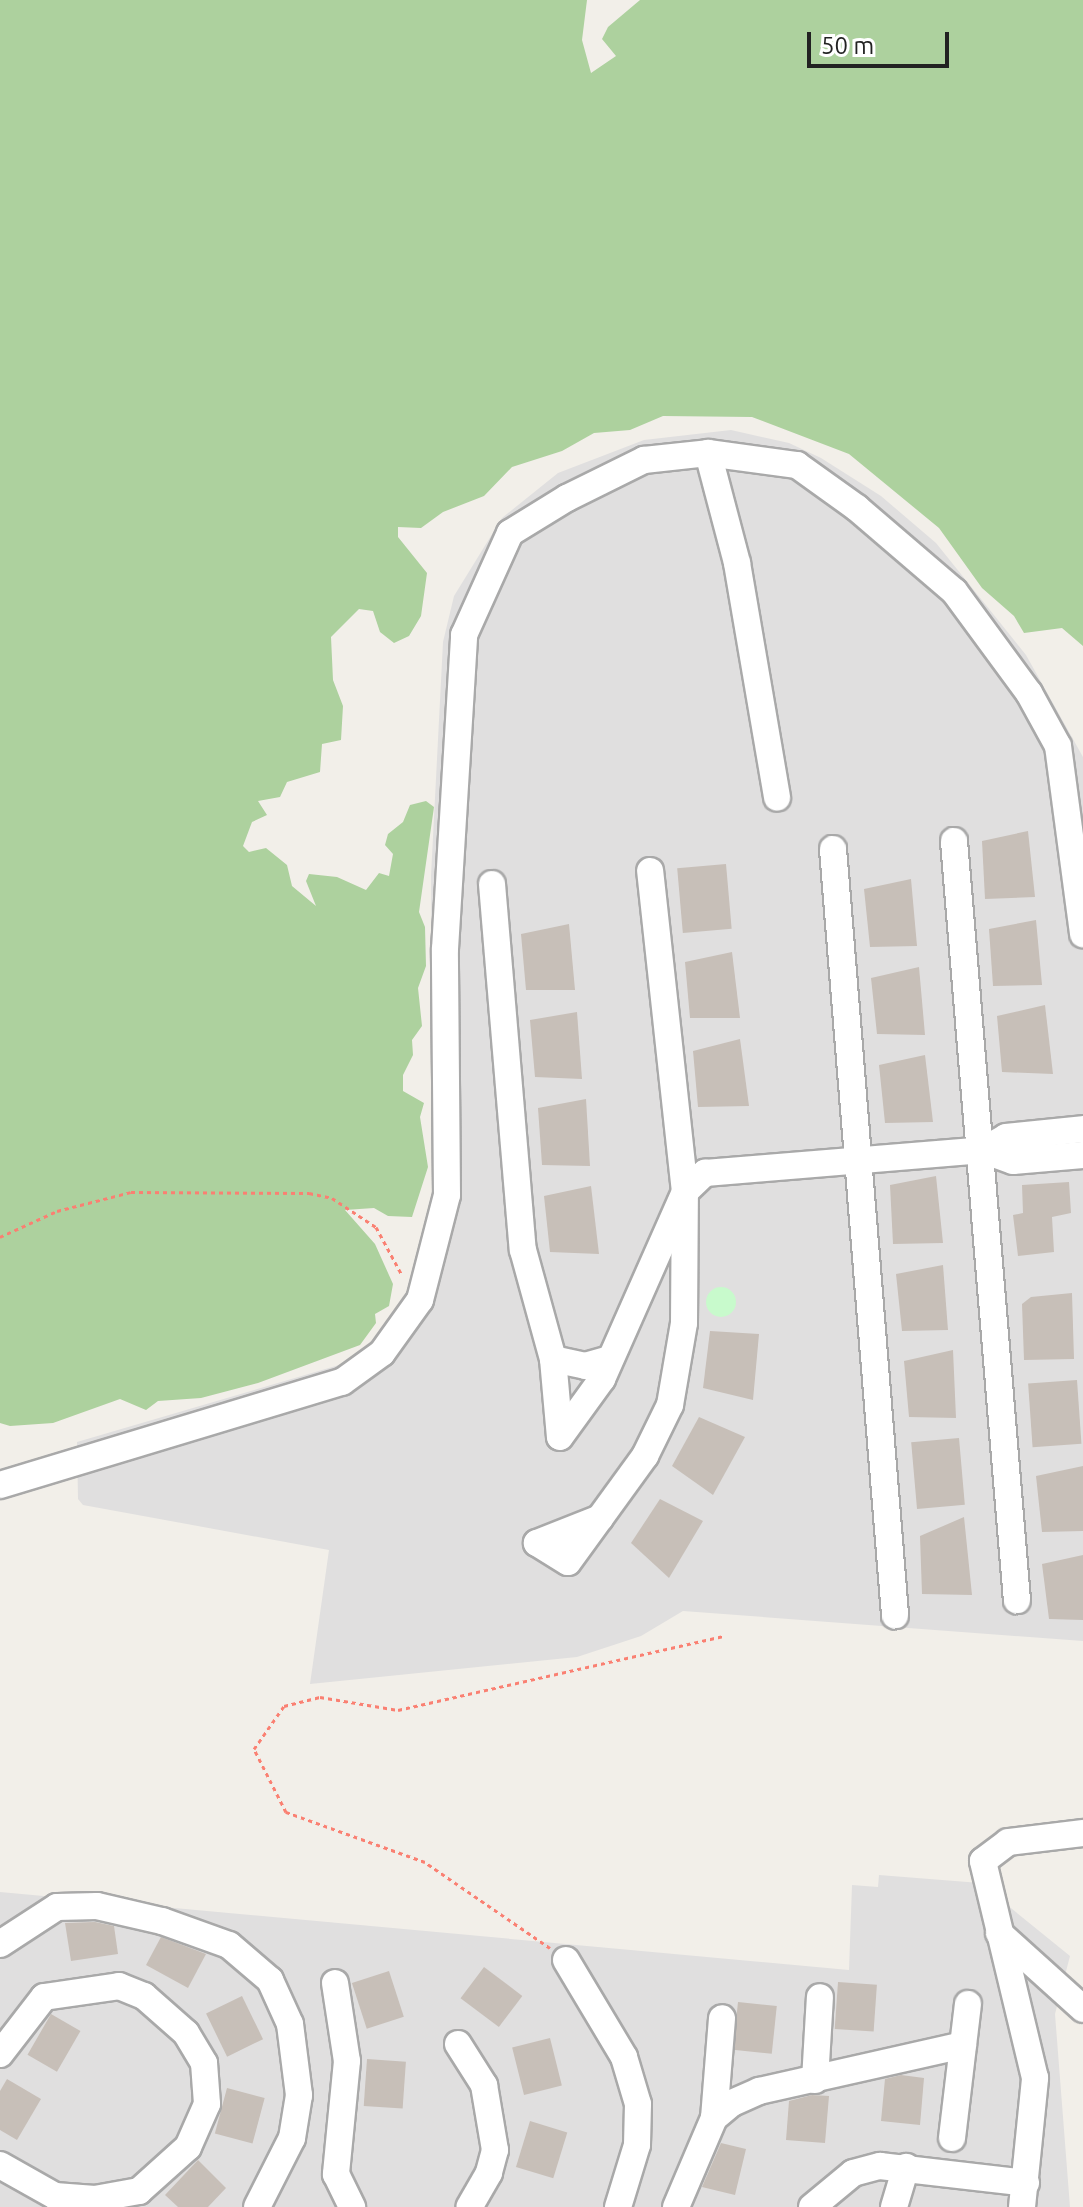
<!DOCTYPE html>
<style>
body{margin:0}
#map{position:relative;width:1083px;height:2207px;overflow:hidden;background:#f2efe9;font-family:Ubuntu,sans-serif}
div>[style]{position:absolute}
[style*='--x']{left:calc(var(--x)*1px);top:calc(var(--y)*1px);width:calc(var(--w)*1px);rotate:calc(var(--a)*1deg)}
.residential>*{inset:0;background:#e0dfdf}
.forest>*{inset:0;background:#add19e}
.park>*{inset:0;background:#c8facc}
.round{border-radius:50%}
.building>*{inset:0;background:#c7bfb8;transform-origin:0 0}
.path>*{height:3px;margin-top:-1.5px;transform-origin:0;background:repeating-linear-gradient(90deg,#fa8072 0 4px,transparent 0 8px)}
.roads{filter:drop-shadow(2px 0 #a9a9a9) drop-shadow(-2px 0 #a9a9a9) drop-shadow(0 2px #a9a9a9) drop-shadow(0 -2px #a9a9a9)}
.minor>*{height:26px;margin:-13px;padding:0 13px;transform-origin:13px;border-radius:13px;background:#fff}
span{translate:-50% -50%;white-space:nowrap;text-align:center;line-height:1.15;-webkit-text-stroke:6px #fff;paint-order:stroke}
.scale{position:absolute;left:807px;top:32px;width:142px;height:36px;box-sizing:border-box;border:4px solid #222;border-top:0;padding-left:10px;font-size:24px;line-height:28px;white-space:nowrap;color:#222;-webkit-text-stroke:6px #fff;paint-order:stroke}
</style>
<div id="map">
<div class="residential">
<div style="clip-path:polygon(731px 430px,789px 443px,821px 458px,881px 496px,936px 543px,1026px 655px,1083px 757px,1083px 1641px,683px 1611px,641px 1636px,577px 1657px,310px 1684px,329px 1550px,83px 1505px,78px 1499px,77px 1442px,339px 1365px,368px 1347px,407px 1297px,433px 1194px,431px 876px,443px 642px,454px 596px,502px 518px,558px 473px,644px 440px)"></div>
<div style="clip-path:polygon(879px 1875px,980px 1883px,1070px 1956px,1055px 2014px,1070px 2207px,0 2207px,0 1892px,849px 1970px,852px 1885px,878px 1887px)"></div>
</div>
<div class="forest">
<div style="clip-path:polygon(0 0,587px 0,582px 40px,591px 73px,616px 56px,602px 39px,608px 27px,640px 0,1083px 0,1083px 646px,1062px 628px,1024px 633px,1014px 616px,982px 588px,939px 528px,849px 454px,752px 417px,663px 416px,630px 430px,594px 433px,562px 451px,512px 467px,484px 496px,443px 512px,421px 528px,398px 527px,398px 537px,427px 573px,421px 616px,409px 636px,394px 643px,380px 632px,373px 611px,359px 609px,331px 637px,333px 680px,343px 706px,341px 740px,322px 744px,320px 772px,287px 782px,280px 797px,258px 801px,267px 815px,252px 822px,243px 846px,249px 852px,266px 848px,287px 865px,292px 886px,316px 906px,306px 881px,309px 874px,337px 877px,366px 890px,379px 873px,389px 876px,393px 854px,385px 845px,388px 834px,403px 822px,410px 805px,426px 801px,434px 807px,419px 912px,425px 927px,426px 966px,418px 988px,422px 1026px,412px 1040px,413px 1055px,403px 1075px,403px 1091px,424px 1103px,420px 1117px,428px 1167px,412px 1217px,388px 1216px,374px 1208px,345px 1210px,375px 1244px,393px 1284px,389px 1306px,375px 1314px,376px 1323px,360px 1345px,258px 1383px,201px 1398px,158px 1401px,146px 1410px,120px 1399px,53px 1423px,10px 1426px,0 1423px)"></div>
</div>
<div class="park">
<div class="round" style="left:706px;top:1287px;width:30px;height:30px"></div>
</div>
<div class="building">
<div style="clip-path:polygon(1028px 831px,1035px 897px,985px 899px,982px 841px)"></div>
<div style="left:726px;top:864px;width:65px;height:49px;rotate:85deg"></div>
<div style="clip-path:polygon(911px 879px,917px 946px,870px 947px,864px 889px)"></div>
<div style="clip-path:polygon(1036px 920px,1042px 985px,993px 986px,989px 929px)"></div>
<div style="clip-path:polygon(569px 924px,575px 990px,526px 990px,521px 934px)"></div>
<div style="clip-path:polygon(732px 952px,740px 1018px,690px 1018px,685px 962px)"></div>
<div style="clip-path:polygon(919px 967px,925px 1035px,877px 1034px,871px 978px)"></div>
<div style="clip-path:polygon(1045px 1005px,1053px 1074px,1002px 1072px,997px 1016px)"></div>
<div style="clip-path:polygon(577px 1012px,582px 1079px,535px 1077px,530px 1020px)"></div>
<div style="clip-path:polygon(740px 1039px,749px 1106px,698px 1107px,693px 1051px)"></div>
<div style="clip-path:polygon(925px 1055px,933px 1122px,885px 1123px,879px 1065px)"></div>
<div style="clip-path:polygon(586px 1099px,590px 1166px,542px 1165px,538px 1108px)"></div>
<div style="clip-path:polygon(936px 1176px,943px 1243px,893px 1244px,890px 1185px)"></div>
<div style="clip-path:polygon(1069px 1182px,1071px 1213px,1052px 1217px,1054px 1252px,1018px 1256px,1013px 1215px,1023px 1213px,1022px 1185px)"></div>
<div style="clip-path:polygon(591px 1186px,599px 1254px,550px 1252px,544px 1196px)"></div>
<div style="clip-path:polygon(943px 1265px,948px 1330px,902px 1331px,896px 1274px)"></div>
<div style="clip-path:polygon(1072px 1293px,1074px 1359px,1024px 1360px,1022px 1304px,1031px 1297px)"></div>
<div style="clip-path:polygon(710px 1331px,759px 1334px,753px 1400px,703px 1388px)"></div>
<div style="clip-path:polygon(953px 1350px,956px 1418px,909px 1417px,904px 1361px)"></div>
<div style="left:1077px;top:1380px;width:64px;height:49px;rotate:86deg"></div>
<div style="clip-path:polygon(699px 1417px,745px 1437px,713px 1495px,672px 1466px)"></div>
<div style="left:959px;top:1438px;width:67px;height:48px;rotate:85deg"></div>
<div style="clip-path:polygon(1083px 1466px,1083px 1531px,1042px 1532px,1036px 1476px)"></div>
<div style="clip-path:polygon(660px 1499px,703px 1521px,669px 1578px,631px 1543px)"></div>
<div style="clip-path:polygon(964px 1517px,972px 1595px,922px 1594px,920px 1536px)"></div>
<div style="clip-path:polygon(1083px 1555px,1083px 1620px,1049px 1619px,1042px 1564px)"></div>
<div style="clip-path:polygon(95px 1922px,114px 1926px,118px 1954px,71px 1961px,65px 1923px)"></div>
<div style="clip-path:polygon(161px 1937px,206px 1954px,188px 1988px,146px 1965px)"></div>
<div style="left:484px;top:1967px;width:48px;height:39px;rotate:37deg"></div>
<div style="left:389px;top:1971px;width:48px;height:39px;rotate:72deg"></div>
<div style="left:838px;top:1982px;width:39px;height:47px;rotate:4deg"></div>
<div style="left:242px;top:1996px;width:48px;height:40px;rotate:64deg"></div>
<div style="left:738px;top:2002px;width:39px;height:48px;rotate:6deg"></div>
<div style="left:51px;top:2014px;width:34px;height:47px;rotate:30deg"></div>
<div style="left:550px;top:2038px;width:49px;height:39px;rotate:76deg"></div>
<div style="left:367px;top:2059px;width:39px;height:47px;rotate:4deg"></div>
<div style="clip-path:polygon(901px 2075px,924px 2078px,920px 2125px,881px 2121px,885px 2079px)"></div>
<div style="clip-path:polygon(7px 2079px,41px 2099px,17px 2140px,0 2130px,0 2091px)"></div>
<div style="left:227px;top:2088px;width:39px;height:47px;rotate:15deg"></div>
<div style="clip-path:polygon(812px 2095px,829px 2096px,825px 2143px,786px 2140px,789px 2101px)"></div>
<div style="left:530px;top:2121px;width:39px;height:48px;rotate:17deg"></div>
<div style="clip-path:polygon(721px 2143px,746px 2149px,735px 2195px,702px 2187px)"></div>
<div style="clip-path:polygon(198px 2160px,226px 2188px,208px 2207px,178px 2207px,165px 2195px)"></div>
</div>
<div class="path">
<div style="--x:0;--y:1237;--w:63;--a:-24.5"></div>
<div style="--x:57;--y:1211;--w:76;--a:-14.4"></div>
<div style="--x:131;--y:1192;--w:178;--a:0.3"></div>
<div style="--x:309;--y:1193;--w:24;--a:12"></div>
<div style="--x:332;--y:1198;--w:53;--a:33.4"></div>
<div style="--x:376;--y:1227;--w:55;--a:61.6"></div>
<div style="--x:550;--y:1948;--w:152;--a:-145.5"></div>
<div style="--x:425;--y:1862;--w:148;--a:-160.2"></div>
<div style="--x:286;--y:1812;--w:71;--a:-116.9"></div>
<div style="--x:254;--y:1749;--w:52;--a:-55.1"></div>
<div style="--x:284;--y:1706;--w:37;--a:-14"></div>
<div style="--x:320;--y:1697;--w:79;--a:9.5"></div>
<div style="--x:398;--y:1710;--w:335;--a:-12.8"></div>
</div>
<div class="roads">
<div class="minor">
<div style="--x:708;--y:453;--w:114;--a:75.2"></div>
<div style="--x:737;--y:563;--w:238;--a:80.3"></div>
<div style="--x:954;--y:841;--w:762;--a:85.26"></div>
<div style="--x:833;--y:849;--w:769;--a:85.37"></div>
<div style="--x:492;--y:884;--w:367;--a:85.2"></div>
<div style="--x:523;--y:1250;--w:113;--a:74.6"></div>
<div style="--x:553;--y:1359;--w:78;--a:84.9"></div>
<div style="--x:560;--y:1437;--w:72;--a:-54.1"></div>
<div style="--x:602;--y:1379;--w:205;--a:-66.1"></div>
<div style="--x:685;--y:1192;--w:28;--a:-44"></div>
<div style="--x:705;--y:1173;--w:279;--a:-4.7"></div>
<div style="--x:983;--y:1150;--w:26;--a:-29"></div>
<div style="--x:1006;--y:1137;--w:77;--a:-5.9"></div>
<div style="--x:983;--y:1150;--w:32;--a:20"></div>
<div style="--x:1013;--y:1161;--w:70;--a:-4.9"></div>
<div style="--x:553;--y:1359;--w:33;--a:12"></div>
<div style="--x:585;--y:1366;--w:22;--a:-16"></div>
<div style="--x:0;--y:1485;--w:357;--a:-16.8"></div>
<div style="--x:342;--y:1382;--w:49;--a:-35.9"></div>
<div style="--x:382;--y:1353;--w:65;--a:-54.4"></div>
<div style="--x:420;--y:1300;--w:108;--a:-75.6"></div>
<div style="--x:447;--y:1195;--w:246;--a:-90.5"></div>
<div style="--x:445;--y:949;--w:315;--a:-86.5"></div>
<div style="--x:464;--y:635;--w:112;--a:-65.7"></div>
<div style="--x:510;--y:533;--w:67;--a:-31.6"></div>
<div style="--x:567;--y:498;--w:86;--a:-26.3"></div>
<div style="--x:644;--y:460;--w:64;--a:-6.2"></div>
<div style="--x:708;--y:453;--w:90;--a:7.7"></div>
<div style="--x:797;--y:465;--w:74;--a:35.6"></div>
<div style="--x:857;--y:508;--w:128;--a:40.6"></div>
<div style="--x:954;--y:591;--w:127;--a:53.7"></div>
<div style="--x:1029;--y:693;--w:60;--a:61.3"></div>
<div style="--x:1058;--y:746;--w:190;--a:82.4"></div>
<div style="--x:600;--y:1518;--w:68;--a:158.4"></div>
<div style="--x:537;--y:1543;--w:36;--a:32"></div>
<div style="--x:568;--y:1562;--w:54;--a:-54"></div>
<div style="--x:600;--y:1518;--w:77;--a:-54"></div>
<div style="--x:645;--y:1456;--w:57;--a:-63.9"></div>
<div style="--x:670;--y:1405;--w:83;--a:-80.3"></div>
<div style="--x:684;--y:1323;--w:131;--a:-89.6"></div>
<div style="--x:685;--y:1192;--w:323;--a:-96.2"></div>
<div style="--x:999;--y:1933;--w:113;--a:42.1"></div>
<div style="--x:0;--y:1944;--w:68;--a:-33"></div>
<div style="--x:57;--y:1907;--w:40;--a:-1.4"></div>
<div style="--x:97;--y:1906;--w:67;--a:13"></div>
<div style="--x:162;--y:1921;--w:71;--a:19.7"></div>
<div style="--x:229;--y:1945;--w:54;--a:40.5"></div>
<div style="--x:270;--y:1980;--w:48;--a:65.6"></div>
<div style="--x:290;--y:2024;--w:72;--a:82.8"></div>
<div style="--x:299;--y:2095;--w:44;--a:99.2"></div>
<div style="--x:292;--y:2138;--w:77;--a:116.9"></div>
<div style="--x:566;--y:1960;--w:113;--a:59.1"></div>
<div style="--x:624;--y:2057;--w:49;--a:73.4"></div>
<div style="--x:638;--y:2104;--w:41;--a:91.4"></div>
<div style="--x:637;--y:2145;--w:65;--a:107"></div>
<div style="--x:335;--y:1983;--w:79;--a:81.3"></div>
<div style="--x:347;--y:2061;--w:114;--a:95.6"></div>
<div style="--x:336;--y:2174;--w:37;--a:64"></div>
<div style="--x:458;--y:2044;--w:49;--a:57.6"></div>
<div style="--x:484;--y:2085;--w:66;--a:80.4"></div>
<div style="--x:495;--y:2150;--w:24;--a:105"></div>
<div style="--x:489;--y:2173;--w:39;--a:120"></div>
<div style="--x:0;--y:2054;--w:72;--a:-52.3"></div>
<div style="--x:44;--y:1997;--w:76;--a:-8.3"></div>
<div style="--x:119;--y:1986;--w:27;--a:22"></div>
<div style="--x:144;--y:1996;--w:56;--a:41.4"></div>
<div style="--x:186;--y:2033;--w:35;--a:59"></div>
<div style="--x:204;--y:2063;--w:41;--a:85.8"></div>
<div style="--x:207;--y:2104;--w:47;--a:113.8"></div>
<div style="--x:188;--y:2147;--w:66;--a:138.1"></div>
<div style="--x:139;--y:2191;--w:45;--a:169.7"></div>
<div style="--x:95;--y:2199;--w:40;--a:-175.7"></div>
<div style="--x:55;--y:2196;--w:63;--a:-150.6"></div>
<div style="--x:815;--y:2080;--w:83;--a:-86.6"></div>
<div style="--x:714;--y:2118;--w:100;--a:-85.4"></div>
<div style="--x:952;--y:2138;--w:135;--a:-83.2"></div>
<div style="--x:676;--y:2207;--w:97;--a:-66.9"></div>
<div style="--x:714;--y:2118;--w:23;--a:-40"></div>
<div style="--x:732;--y:2103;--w:30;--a:-24"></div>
<div style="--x:759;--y:2091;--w:209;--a:-12.7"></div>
<div style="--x:812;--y:2207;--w:53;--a:-39.7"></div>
<div style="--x:853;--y:2173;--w:28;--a:-15"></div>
<div style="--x:880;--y:2166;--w:147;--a:6.6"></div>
<div style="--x:894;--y:2207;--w:42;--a:-73.3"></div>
<div style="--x:1022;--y:2207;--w:130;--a:-84.2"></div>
<div style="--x:1035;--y:2078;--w:223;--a:-103.5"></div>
<div style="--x:983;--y:1861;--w:31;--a:-37"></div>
<div style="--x:1008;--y:1842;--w:76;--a:-6.8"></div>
</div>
</div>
<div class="scale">50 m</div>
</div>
